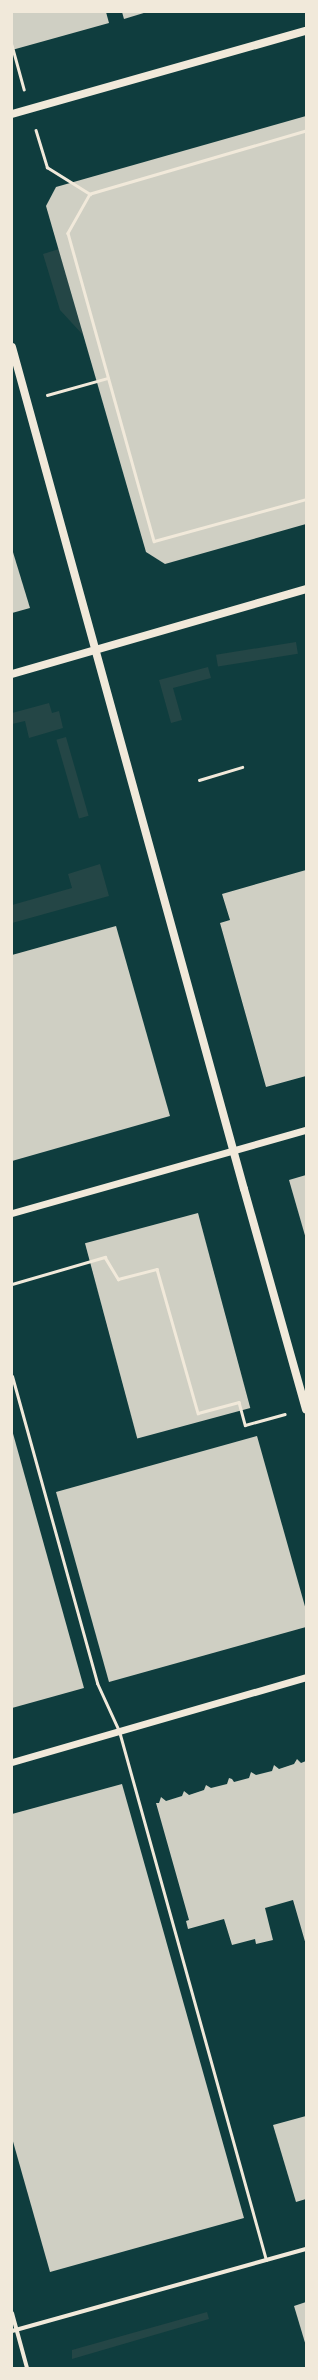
<!DOCTYPE html>
<style>
body{margin:0}
#map{position:relative;width:318px;height:2380px;overflow:hidden;background:#0f3d3e;font-family:"Exo 2",sans-serif}
div>[style]{position:absolute}
[style*='--x']{left:calc(var(--x)*1px);top:calc(var(--y)*1px);width:calc(var(--w)*1px);rotate:calc(var(--a)*1deg)}
.green>*{inset:0;background:#244646;transform-origin:0 0}
.building>*{inset:0;background:#cfcfc3;transform-origin:0 0}
.path>*{height:2.5px;margin:-1.25px;padding:0 1.25px;transform-origin:1.25px;border-radius:1.25px;background:#f1e9da}
.service>*{height:3px;margin:-1.5px;padding:0 1.5px;transform-origin:1.5px;border-radius:1.5px;background:#f1e9da}
.minor>*{height:4px;margin:-2px;padding:0 2px;transform-origin:2px;border-radius:2px;background:#f1e9da}
.tertiary>*{height:7px;margin:-3.5px;padding:0 3.5px;transform-origin:3.5px;border-radius:3.5px;background:#f1e9da}
.secondary>*{height:8px;margin:-4px;padding:0 4px;transform-origin:4px;border-radius:4px;background:#f1e9da}
span{translate:-50% -50%;white-space:nowrap;text-align:center;line-height:1.15;-webkit-text-stroke:4px #f1e9da;paint-order:stroke}
.frame{position:absolute;inset:0;border:13px solid #f1e9da;pointer-events:none}
</style>
<div id="map">
<div class="green">
<div style="clip-path:polygon(59px 249px,83px 335px,60px 310px,43px 254px)"></div>
<div style="left:296px;top:642px;width:12px;height:81px;rotate:81deg"></div>
<div style="clip-path:polygon(208px 667px,211px 678px,173px 688px,182px 720px,171px 723px,159px 680px)"></div>
<div style="clip-path:polygon(49px 703px,52px 713px,59px 711px,63px 728px,29px 738px,25px 721px,12px 724px,12px 713px)"></div>
<div style="left:66px;top:737px;width:82px;height:10px;rotate:74deg"></div>
<div style="clip-path:polygon(100px 864px,109px 896px,12px 923px,12px 905px,72px 888px,68px 874px)"></div>
<div style="clip-path:polygon(207px 2312px,209px 2319px,72px 2359px,72px 2350px)"></div>
</div>
<div class="building">
<div style="clip-path:polygon(12px 12px,106px 12px,109px 23px,12px 50px)"></div>
<div style="clip-path:polygon(122px 12px,147px 12px,124px 19px)"></div>
<div style="clip-path:polygon(306px 116px,306px 524px,165px 564px,146px 552px,46px 206px,56px 187px)"></div>
<div style="clip-path:polygon(12px 549px,30px 608px,12px 613px)"></div>
<div style="clip-path:polygon(306px 870px,306px 1076px,266px 1087px,220px 923px,230px 920px,222px 894px)"></div>
<div style="clip-path:polygon(116px 926px,170px 1116px,12px 1161px,12px 955px)"></div>
<div style="clip-path:polygon(306px 1175px,306px 1239px,289px 1180px)"></div>
<div style="left:198px;top:1213px;width:202px;height:117px;rotate:75deg"></div>
<div style="clip-path:polygon(12px 1430px,84px 1688px,12px 1708px)"></div>
<div style="clip-path:polygon(257px 1436px,306px 1610px,306px 1627px,109px 1682px,56px 1492px)"></div>
<div style="clip-path:polygon(297px 1759px,301px 1763px,306px 1761px,306px 1945px,293px 1900px,265px 1908px,273px 1940px,256px 1944px,255px 1939px,232px 1945px,224px 1919px,188px 1929px,186px 1921px,189px 1920px,156px 1803px,159px 1803px,161px 1797px,166px 1801px,182px 1796px,184px 1791px,189px 1795px,204px 1790px,206px 1785px,211px 1788px,227px 1784px,229px 1778px,232px 1779px,234px 1782px,249px 1778px,251px 1772px,256px 1775px,272px 1771px,274px 1765px,279px 1769px,294px 1764px)"></div>
<div style="clip-path:polygon(122px 1784px,244px 2218px,50px 2272px,12px 2138px,12px 1814px)"></div>
<div style="clip-path:polygon(306px 2116px,306px 2199px,296px 2202px,273px 2125px)"></div>
<div style="clip-path:polygon(306px 2302px,306px 2346px,294px 2306px)"></div>
</div>
<div class="path">
<div style="--x:12;--y:45;--w:46;--a:74.7"></div>
<div style="--x:36;--y:130;--w:39;--a:73"></div>
<div style="--x:47;--y:167;--w:51;--a:32.1"></div>
<div style="--x:306;--y:131;--w:225;--a:163.7"></div>
<div style="--x:90;--y:194;--w:45;--a:119.4"></div>
<div style="--x:68;--y:233;--w:320;--a:74.4"></div>
<div style="--x:154;--y:541;--w:158;--a:-15.4"></div>
<div style="--x:47;--y:395;--w:63;--a:-15.6"></div>
<div style="--x:199;--y:780;--w:45;--a:-16.8"></div>
<div style="--x:12;--y:1284;--w:97;--a:-16.2"></div>
<div style="--x:105;--y:1257;--w:26;--a:59"></div>
<div style="--x:118;--y:1279;--w:40;--a:-14.4"></div>
<div style="--x:157;--y:1269;--w:150;--a:74.1"></div>
<div style="--x:198;--y:1413;--w:42;--a:-15"></div>
<div style="--x:239;--y:1402;--w:24;--a:75"></div>
<div style="--x:245;--y:1425;--w:41;--a:-15.4"></div>
</div>
<div class="service">
<div style="--x:12;--y:1376;--w:319;--a:74.5"></div>
<div style="--x:97;--y:1683;--w:53;--a:65.4"></div>
<div style="--x:119;--y:1731;--w:549;--a:74.47"></div>
</div>
<div class="minor">
<div style="--x:12;--y:2313;--w:57;--a:74.7"></div>
<div style="--x:12;--y:2331;--w:305;--a:-15.6"></div>
</div>
<div class="tertiary">
<div style="--x:12;--y:1213;--w:305;--a:-15.8"></div>
<div style="--x:12;--y:1762;--w:306;--a:-16.1"></div>
</div>
<div class="secondary">
<div style="--x:12;--y:114;--w:305;--a:-15.8"></div>
<div style="--x:12;--y:347;--w:873;--a:74.6"></div>
<div style="--x:244;--y:1189;--w:229;--a:74.3"></div>
<div style="--x:12;--y:674;--w:306;--a:-16.1"></div>
</div>
<div class="frame"></div>
</div>
